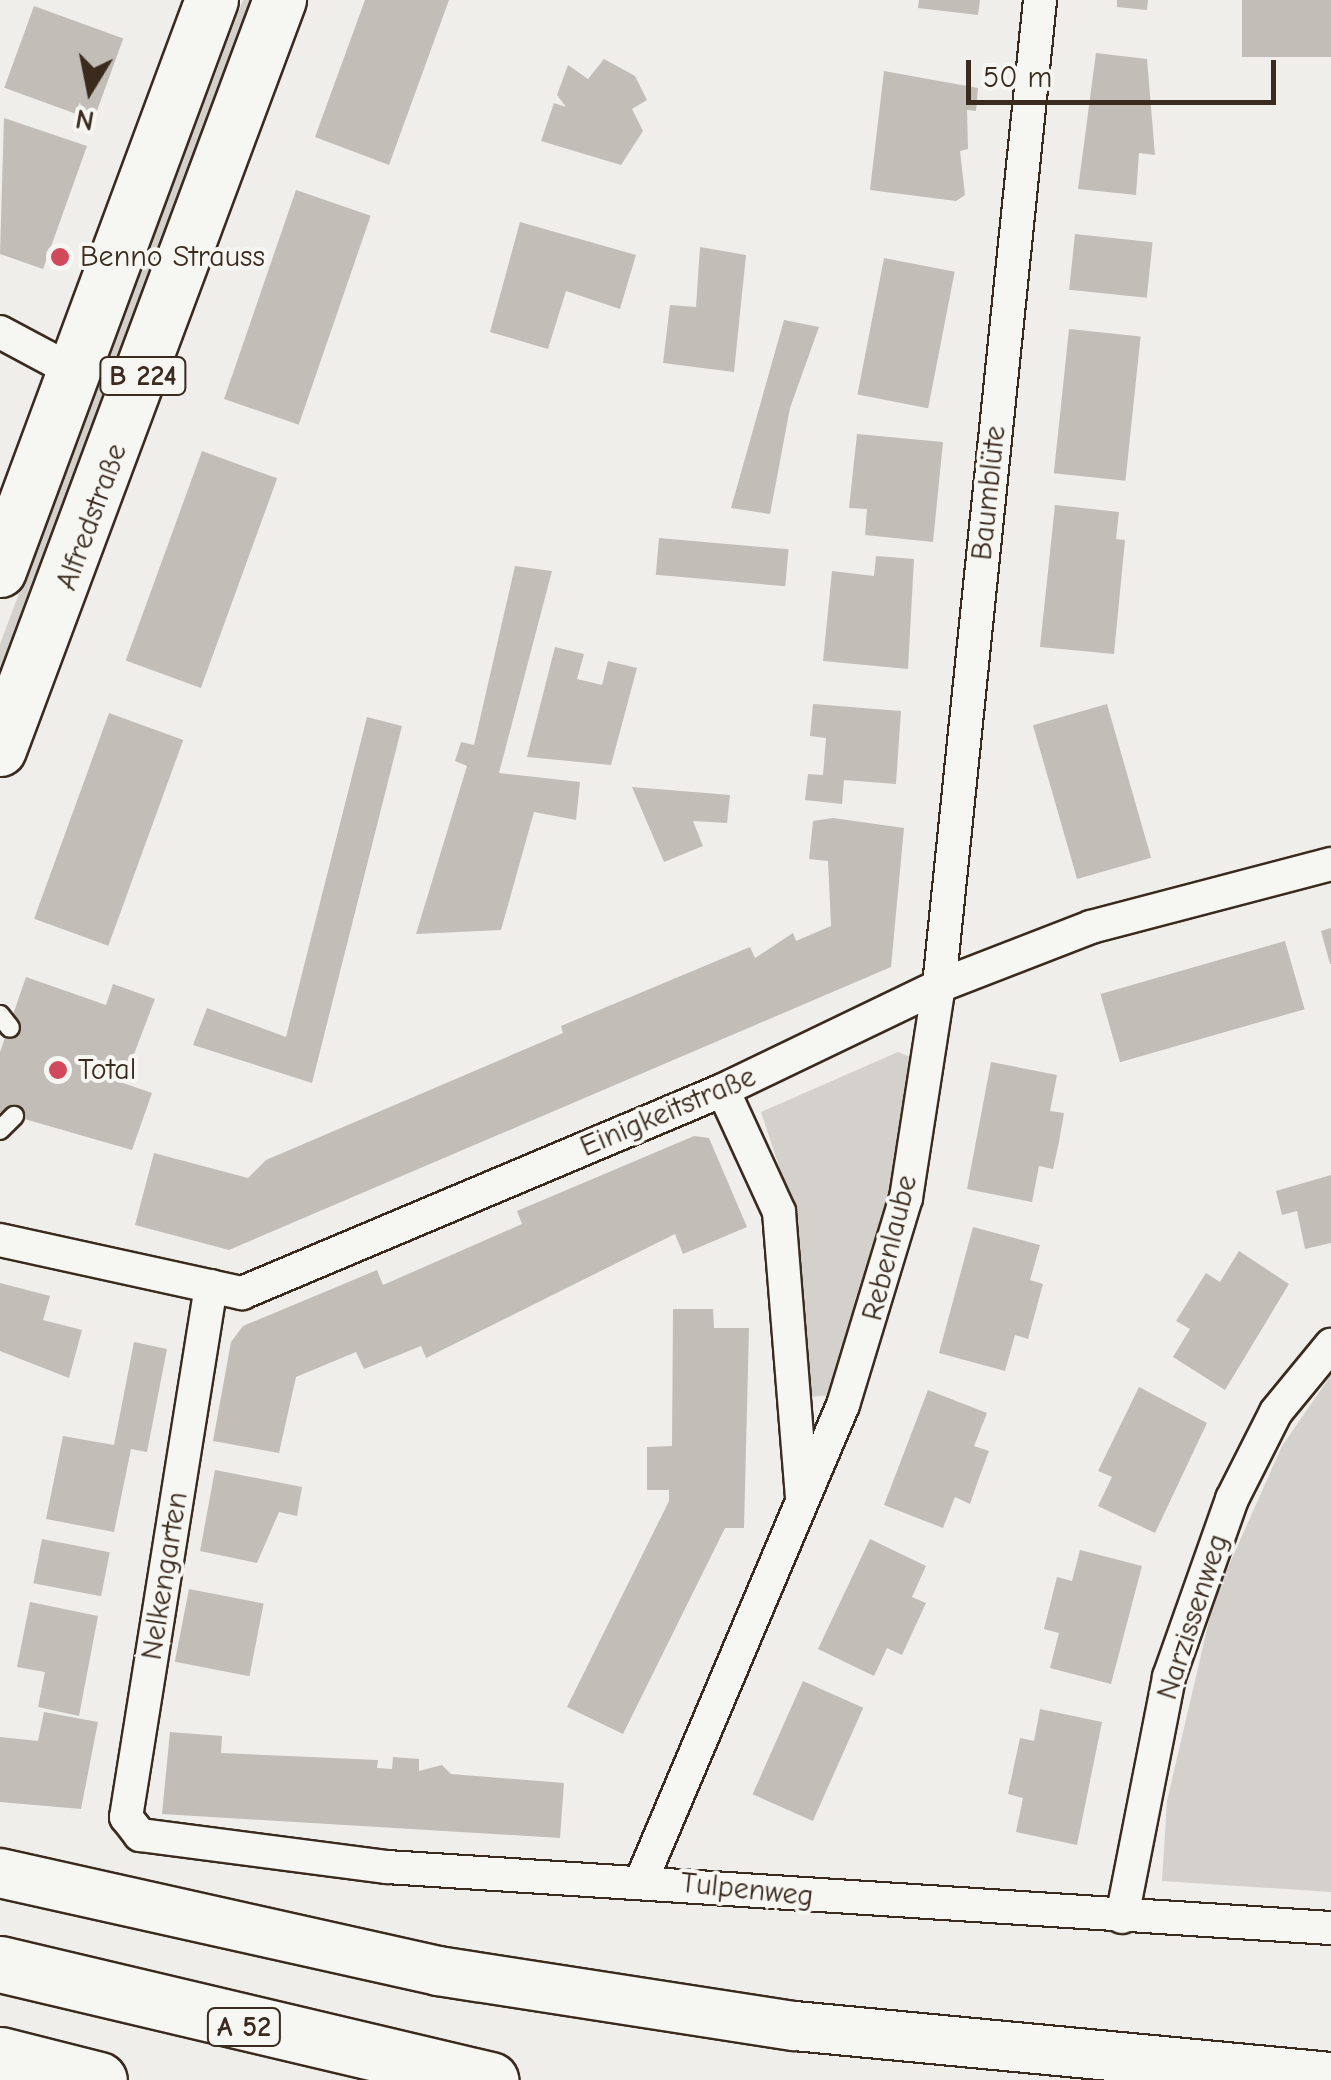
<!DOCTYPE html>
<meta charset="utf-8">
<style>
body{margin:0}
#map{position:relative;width:1331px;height:2080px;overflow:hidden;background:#efeeea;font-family:"Comic Neue",sans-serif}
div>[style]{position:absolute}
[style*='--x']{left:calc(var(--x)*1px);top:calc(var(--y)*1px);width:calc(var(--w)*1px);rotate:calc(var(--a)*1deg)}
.green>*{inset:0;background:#d4d1cc}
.building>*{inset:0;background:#c2bdb7;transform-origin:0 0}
.roads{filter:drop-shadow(2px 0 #3b2a1e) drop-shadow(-2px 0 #3b2a1e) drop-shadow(0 2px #3b2a1e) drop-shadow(0 -2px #3b2a1e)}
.service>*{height:18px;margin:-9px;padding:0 9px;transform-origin:9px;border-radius:9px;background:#f6f6f2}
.minor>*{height:32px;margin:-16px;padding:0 16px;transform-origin:16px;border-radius:16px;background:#f6f6f2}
.secondary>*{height:48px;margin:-24px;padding:0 24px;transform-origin:24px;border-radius:24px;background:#f6f6f2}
.primary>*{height:52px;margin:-26px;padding:0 26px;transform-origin:26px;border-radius:26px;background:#f6f6f2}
.motorway>*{height:55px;margin:-27.5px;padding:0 27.5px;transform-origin:27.5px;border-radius:27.5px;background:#f6f6f2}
.dots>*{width:28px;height:28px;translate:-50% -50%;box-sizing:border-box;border:5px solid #f6f6f2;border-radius:50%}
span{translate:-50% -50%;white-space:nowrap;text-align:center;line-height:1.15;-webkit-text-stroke:8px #f6f6f2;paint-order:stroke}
.shield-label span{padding:2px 8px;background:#f6f6f2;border:2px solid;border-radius:8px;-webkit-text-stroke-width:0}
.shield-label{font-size:28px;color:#3b2a1e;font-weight:700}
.poi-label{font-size:30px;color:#3b2a1e}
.left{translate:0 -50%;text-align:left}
.street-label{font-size:30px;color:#3b2a1e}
.north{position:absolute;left:40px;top:40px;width:100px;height:100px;-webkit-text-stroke:8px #f6f6f2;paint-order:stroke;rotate:190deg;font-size:28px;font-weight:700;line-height:40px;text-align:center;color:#3b2a1e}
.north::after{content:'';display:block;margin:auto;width:35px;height:45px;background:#3b2a1e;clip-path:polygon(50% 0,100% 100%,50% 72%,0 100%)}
.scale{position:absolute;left:966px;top:60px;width:310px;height:45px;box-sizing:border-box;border:5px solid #3b2a1e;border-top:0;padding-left:12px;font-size:30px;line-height:35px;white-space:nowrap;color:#3b2a1e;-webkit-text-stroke:8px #f6f6f2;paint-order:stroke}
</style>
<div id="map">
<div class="green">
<div style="clip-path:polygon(243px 0,255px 0,0 711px,0 644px)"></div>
<div style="clip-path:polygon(898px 1052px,910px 1057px,913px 1079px,877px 1251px,830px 1395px,801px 1398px,794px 1212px,761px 1112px)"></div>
<div style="clip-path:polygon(1331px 1375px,1331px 1892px,1162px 1881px,1167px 1801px,1214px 1599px,1282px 1446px)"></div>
</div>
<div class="building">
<div style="clip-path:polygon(365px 0,449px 0,389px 165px,315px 137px)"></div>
<div style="clip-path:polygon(919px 0,980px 0,978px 15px,918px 8px)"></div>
<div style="clip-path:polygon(1117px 0,1148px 0,1147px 10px,1117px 7px)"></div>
<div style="left:1242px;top:0;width:89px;height:57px"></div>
<div style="left:34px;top:6px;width:95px;height:87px;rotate:20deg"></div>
<div style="clip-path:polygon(1096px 53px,1147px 59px,1155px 155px,1139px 153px,1136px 195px,1078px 189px)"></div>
<div style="clip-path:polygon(604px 59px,635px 76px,647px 100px,632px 109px,643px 131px,621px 165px,541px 141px,554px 103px,566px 107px,557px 95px,568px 65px,588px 79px)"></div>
<div style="clip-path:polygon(884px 71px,978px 88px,976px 111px,967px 110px,968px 149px,960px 151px,965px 195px,956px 201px,870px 190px)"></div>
<div style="clip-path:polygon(4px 118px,87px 146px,43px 269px,0 254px)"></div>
<div style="left:296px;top:190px;width:79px;height:221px;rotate:19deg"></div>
<div style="clip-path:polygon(520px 222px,636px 255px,620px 309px,566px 291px,548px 349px,490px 332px)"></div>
<div style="left:1075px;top:234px;width:78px;height:56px;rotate:6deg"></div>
<div style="clip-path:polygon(700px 247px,746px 255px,734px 372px,663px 363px,670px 305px,696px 307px)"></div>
<div style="left:884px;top:258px;width:72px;height:139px;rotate:11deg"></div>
<div style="clip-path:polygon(784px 320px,819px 327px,790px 408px,770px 514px,731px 508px)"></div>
<div style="left:1069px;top:329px;width:72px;height:145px;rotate:6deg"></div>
<div style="clip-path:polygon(857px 434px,943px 442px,933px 542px,865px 535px,867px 509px,849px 508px)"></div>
<div style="left:202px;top:451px;width:80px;height:223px;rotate:20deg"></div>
<div style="clip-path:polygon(1055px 505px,1119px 512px,1116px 539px,1125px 540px,1114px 654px,1040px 647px)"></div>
<div style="left:659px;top:538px;width:130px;height:37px;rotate:5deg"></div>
<div style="clip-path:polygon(876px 556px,914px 559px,908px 669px,823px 661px,832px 571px,874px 576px)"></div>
<div style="clip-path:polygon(515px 566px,552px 571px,499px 773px,580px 782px,576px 820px,534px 812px,501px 930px,416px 934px,467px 766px,455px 761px,461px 742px,474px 745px)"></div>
<div style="clip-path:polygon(555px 647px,584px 654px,577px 679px,602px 685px,608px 661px,637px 668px,611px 765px,527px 757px)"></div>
<div style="clip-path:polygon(813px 704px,901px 711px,896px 784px,844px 780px,842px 804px,805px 800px,808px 774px,823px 775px,826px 738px,810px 736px)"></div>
<div style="left:1107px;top:704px;width:160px;height:77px;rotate:74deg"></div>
<div style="left:109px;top:713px;width:79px;height:219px;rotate:20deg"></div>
<div style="clip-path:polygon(367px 717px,402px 726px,312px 1083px,193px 1045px,207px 1008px,286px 1037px)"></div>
<div style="clip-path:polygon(632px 787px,730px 795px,727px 823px,693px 821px,703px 846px,664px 862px)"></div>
<div style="clip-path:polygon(833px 818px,904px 828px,891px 967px,229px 1250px,135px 1225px,154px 1153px,248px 1178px,266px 1160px,563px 1033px,561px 1026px,750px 947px,755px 958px,793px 933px,796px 941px,831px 926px,828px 861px,809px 859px,813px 821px)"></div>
<div style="clip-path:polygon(1331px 928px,1331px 964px,1330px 964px,1321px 931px)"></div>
<div style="left:1285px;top:941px;width:71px;height:192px;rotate:74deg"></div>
<div style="clip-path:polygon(26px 977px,106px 1005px,113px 984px,155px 999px,123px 1083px,152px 1093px,132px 1150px,0 1112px,0 1052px)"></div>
<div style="clip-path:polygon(991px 1062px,1057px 1075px,1050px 1111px,1064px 1113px,1059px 1142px,1053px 1169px,1039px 1166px,1032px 1202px,967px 1189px)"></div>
<div style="clip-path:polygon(694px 1136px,709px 1138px,747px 1227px,683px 1254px,675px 1234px,426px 1358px,421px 1346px,364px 1369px,356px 1352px,296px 1377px,279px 1453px,213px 1441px,231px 1342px,243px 1326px,377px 1270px,383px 1285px,522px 1224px,517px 1211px)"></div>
<div style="clip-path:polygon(1331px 1175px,1331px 1243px,1305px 1249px,1297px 1211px,1282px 1215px,1276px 1191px)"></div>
<div style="clip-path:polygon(973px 1227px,1040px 1245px,1030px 1280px,1043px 1284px,1028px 1339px,1015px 1335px,1005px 1371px,939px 1353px)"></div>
<div style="clip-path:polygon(1239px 1251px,1289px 1284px,1225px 1390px,1173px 1357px,1190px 1329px,1176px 1321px,1206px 1273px,1220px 1282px)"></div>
<div style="clip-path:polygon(0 1283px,50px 1296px,43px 1320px,82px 1330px,69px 1378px,0 1351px)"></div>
<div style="clip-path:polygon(673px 1309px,713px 1309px,714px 1328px,749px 1328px,744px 1528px,725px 1528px,623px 1734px,567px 1707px,669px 1501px,669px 1490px,647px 1490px,647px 1447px,672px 1446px)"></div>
<div style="clip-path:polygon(134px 1342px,167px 1349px,147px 1452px,131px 1449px,114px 1532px,46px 1519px,63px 1436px,114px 1445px)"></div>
<div style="clip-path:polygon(1139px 1387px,1207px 1423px,1155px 1533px,1098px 1506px,1112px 1477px,1098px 1471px)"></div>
<div style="clip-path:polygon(928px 1390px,987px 1413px,974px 1446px,989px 1451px,979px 1478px,970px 1504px,955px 1497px,943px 1528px,884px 1505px)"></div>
<div style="clip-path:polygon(215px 1470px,302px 1487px,297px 1516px,279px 1512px,257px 1563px,200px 1551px)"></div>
<div style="left:42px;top:1539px;width:69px;height:45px;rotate:11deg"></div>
<div style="clip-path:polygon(870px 1539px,926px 1566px,912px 1597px,926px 1603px,902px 1655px,887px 1648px,874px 1676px,818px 1649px)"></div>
<div style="clip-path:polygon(1080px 1550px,1142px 1566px,1111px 1684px,1050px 1668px,1059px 1633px,1044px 1629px,1057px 1577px,1072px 1581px)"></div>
<div style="left:189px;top:1589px;width:76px;height:74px;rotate:11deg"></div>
<div style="clip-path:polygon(30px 1602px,98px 1616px,79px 1716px,38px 1707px,45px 1672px,17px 1667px)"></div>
<div style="left:803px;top:1681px;width:66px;height:124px;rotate:24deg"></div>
<div style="clip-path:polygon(1040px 1709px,1102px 1722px,1077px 1845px,1016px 1832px,1023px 1798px,1008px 1794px,1020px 1738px,1034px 1741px)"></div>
<div style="clip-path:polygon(44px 1712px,98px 1722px,81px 1809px,0 1802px,0 1737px,38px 1741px)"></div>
<div style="clip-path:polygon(170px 1732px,222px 1736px,221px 1753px,378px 1760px,377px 1768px,392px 1769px,393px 1757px,419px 1759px,419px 1771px,442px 1765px,451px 1774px,564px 1783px,560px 1838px,162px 1814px)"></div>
</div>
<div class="roads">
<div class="service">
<div style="--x:0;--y:1015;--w:16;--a:52"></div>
<div style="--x:0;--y:1130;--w:20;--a:-45"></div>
</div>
<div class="minor">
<div style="--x:0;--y:332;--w:85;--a:28.1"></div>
<div style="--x:723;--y:1090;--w:134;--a:65.3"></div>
<div style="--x:779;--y:1212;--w:287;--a:85.4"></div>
<div style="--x:0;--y:1240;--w:248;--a:12.4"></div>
<div style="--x:242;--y:1293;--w:522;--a:-22.88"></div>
<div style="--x:723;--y:1090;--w:240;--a:-25.7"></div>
<div style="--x:939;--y:986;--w:163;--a:-21.2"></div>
<div style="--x:1091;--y:927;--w:248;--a:-14.7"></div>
<div style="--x:211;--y:1286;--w:538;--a:99.09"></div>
<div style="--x:126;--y:1817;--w:23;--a:52"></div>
<div style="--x:140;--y:1835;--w:249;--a:7.4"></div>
<div style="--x:387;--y:1867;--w:946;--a:3.7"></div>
<div style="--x:642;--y:1879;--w:515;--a:-67.02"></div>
<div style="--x:843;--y:1405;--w:216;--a:-73.1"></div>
<div style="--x:906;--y:1198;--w:215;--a:-81.2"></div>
<div style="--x:939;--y:986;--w:991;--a:-84.15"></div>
<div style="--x:1122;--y:1917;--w:245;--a:-78.9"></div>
<div style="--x:1169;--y:1677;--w:189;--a:-70.5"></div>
<div style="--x:1232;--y:1499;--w:97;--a:-63.2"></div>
<div style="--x:1276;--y:1412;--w:87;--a:-50.6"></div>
</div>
<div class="secondary">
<div style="--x:0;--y:1873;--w:449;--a:12.6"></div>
<div style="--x:438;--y:1971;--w:361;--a:8.8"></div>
<div style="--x:795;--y:2026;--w:538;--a:5.44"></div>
</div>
<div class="primary">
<div style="--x:0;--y:571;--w:609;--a:-69.63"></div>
<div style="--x:0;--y:750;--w:801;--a:-69.53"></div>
</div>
<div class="motorway">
<div style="--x:0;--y:1964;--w:504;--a:13.32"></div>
<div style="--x:0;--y:2055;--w:102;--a:14.2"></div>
</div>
</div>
<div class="dots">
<div style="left:60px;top:257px;background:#d1495b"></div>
<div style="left:58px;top:1070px;background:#d1495b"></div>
</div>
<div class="shield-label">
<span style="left:143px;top:376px">B 224</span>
<span style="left:244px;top:2027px">A 52</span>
</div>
<div class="poi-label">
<span class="left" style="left:80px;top:257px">Benno Strauss</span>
<span class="left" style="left:78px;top:1070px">Total</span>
</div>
<div class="street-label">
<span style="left:989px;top:493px;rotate:-84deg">Baumblüte</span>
<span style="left:92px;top:517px;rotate:-70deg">Alfredstraße</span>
<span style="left:668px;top:1112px;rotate:-23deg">Einigkeitstraße</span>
<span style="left:890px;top:1248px;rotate:-76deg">Rebenlaube</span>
<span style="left:165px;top:1576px;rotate:-81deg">Nelkengarten</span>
<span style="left:1193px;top:1617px;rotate:-72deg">Narzissenweg</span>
<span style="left:747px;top:1890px;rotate:6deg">Tulpenweg</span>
</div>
<div class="north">N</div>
<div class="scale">50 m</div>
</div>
